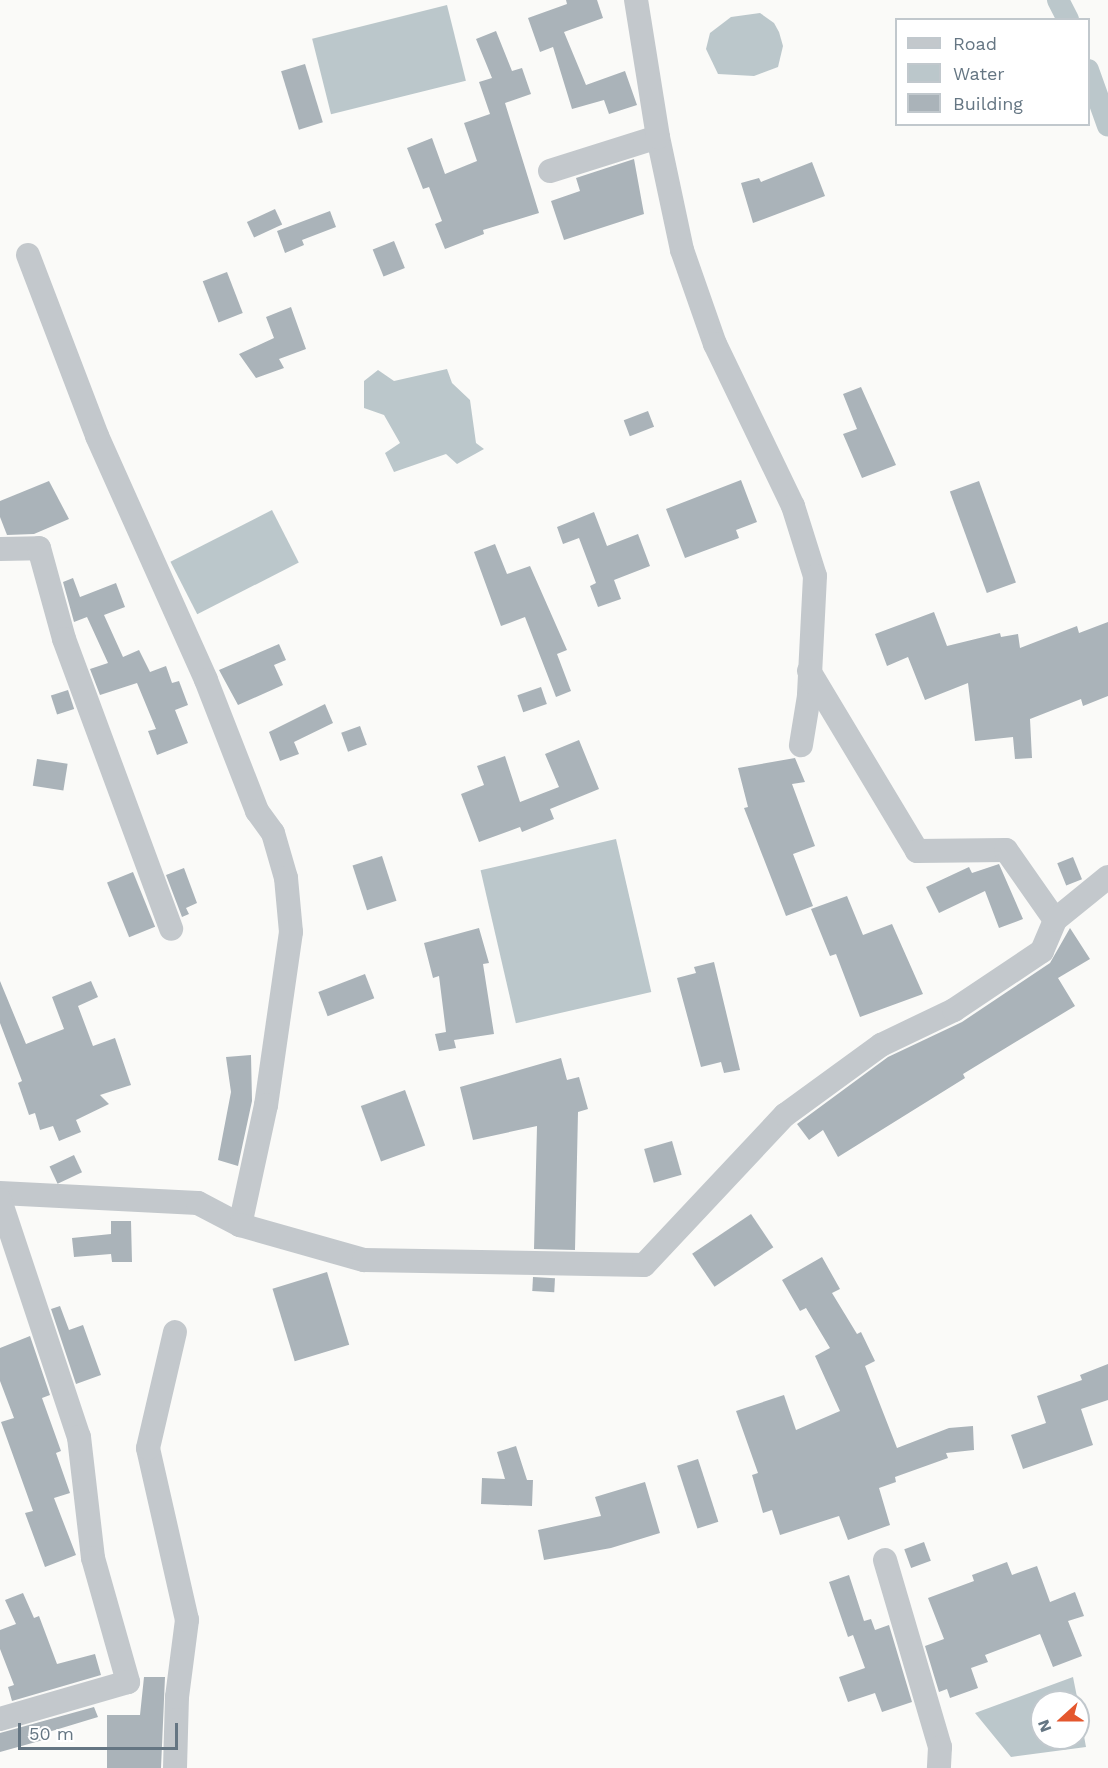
<!DOCTYPE html>
<style>
body{margin:0}
#map{position:relative;width:1108px;height:1768px;overflow:hidden;background:#fafaf8;font-family:"Work Sans",sans-serif}
div>[style]{position:absolute}
[style*='--x']{left:calc(var(--x)*1px);top:calc(var(--y)*1px);width:calc(var(--w)*1px);rotate:calc(var(--a)*1deg)}
.water>*{inset:0;background:#bbc7cb;transform-origin:0 0}
.canal>*{height:22px;margin:-11px;padding:0 11px;transform-origin:11px;border-radius:11px;background:#bbc7cb}
.building>*{inset:0;background:#aab3b9;transform-origin:0 0}
.minor>*{height:24px;margin:-12px;padding:0 12px;transform-origin:12px;border-radius:12px;background:#c3c8cc}
span{translate:-50% -50%;white-space:nowrap;text-align:center;line-height:1.15;-webkit-text-stroke:6px #fff;paint-order:stroke}
.legend{position:absolute;left:895px;top:18px;width:195px;height:108px;box-sizing:border-box;background:#fff;border:2px solid #c1c8cd;margin:0;padding:8px 10px;list-style:none;font-size:18px;color:#657683}
.legend li{display:flex;align-items:center;gap:12px;height:30px}
.legend b{width:30px;border:2px solid #c1c8cd}
.north{position:absolute;left:1030px;top:1690px;width:60px;height:60px;box-sizing:border-box;background:#fff;border:2px solid #c1c8cd;border-radius:50%;rotate:249deg;font-size:16px;font-weight:700;line-height:24px;text-align:center;color:#657683}
.north::after{content:'';display:block;margin:auto;width:21px;height:27px;background:#e4572e;clip-path:polygon(50% 0,100% 100%,50% 72%,0 100%)}
.scale{position:absolute;left:18px;top:1723px;width:160px;height:27px;box-sizing:border-box;border:3px solid #657683;border-top:0;padding-left:8px;font-size:18px;line-height:21px;white-space:nowrap;color:#657683;-webkit-text-stroke:4px #fff;paint-order:stroke}
</style>
<div id="map">
<div class="water">
<div style="left:447px;top:5px;width:78px;height:139px;rotate:76deg"></div>
<div style="clip-path:polygon(760px 13px,774px 23px,779px 32px,783px 46px,778px 67px,754px 76px,718px 74px,706px 49px,710px 33px,731px 17px)"></div>
<div style="clip-path:polygon(447px 369px,452px 383px,470px 400px,476px 443px,484px 449px,457px 464px,446px 454px,394px 472px,385px 453px,400px 443px,384px 415px,364px 408px,364px 381px,378px 370px,394px 381px)"></div>
<div style="left:272px;top:510px;width:59px;height:114px;rotate:63deg"></div>
<div style="left:616px;top:839px;width:157px;height:139px;rotate:77deg"></div>
<div style="clip-path:polygon(1073px 1677px,1078px 1702px,1042px 1702px,1042px 1738px,1078px 1738px,1078px 1703px,1086px 1747px,1011px 1757px,975px 1713px)"></div>
</div>
<div class="canal">
<div style="--x:1058;--y:0;--w:22;--a:63"></div>
<div style="--x:1088;--y:70;--w:59;--a:70.3"></div>
</div>
<div class="building">
<div style="clip-path:polygon(566px 0,597px 0,603px 18px,564px 32px,586px 85px,625px 71px,637px 105px,609px 114px,604px 100px,572px 109px,553px 47px,540px 52px,528px 18px,567px 4px)"></div>
<div style="clip-path:polygon(496px 31px,512px 71px,522px 68px,531px 94px,505px 103px,539px 213px,483px 230px,484px 234px,445px 249px,435px 224px,442px 221px,429px 187px,423px 189px,407px 148px,432px 138px,445px 174px,477px 161px,464px 123px,490px 114px,479px 82px,492px 78px,476px 39px)"></div>
<div style="left:305px;top:64px;width:61px;height:25px;rotate:73deg"></div>
<div style="clip-path:polygon(634px 159px,644px 214px,564px 240px,551px 201px,580px 191px,576px 178px)"></div>
<div style="clip-path:polygon(812px 162px,825px 196px,753px 223px,741px 183px,759px 178px,761px 182px)"></div>
<div style="left:275px;top:209px;width:17px;height:31px;rotate:65deg"></div>
<div style="clip-path:polygon(330px 211px,336px 227px,302px 240px,304px 245px,285px 253px,277px 231px)"></div>
<div style="left:394px;top:241px;width:29px;height:23px;rotate:68deg"></div>
<div style="left:227px;top:272px;width:44px;height:26px;rotate:69deg"></div>
<div style="clip-path:polygon(291px 307px,306px 349px,279px 359px,284px 368px,256px 378px,239px 354px,274px 338px,266px 317px)"></div>
<div style="clip-path:polygon(861px 387px,896px 465px,862px 478px,843px 434px,857px 429px,843px 394px)"></div>
<div style="left:648px;top:411px;width:17px;height:26px;rotate:69deg"></div>
<div style="clip-path:polygon(741px 480px,757px 522px,736px 530px,739px 538px,685px 558px,666px 509px)"></div>
<div style="clip-path:polygon(49px 481px,69px 519px,34px 534px,7px 535px,0 517px,0 501px)"></div>
<div style="left:979px;top:481px;width:108px;height:31px;rotate:70deg"></div>
<div style="clip-path:polygon(594px 512px,607px 546px,638px 534px,650px 566px,614px 580px,621px 599px,598px 607px,590px 586px,596px 583px,579px 538px,563px 544px,557px 527px)"></div>
<div style="clip-path:polygon(495px 544px,507px 574px,530px 566px,567px 650px,557px 654px,571px 691px,556px 697px,525px 617px,501px 626px,474px 552px)"></div>
<div style="clip-path:polygon(73px 578px,80px 597px,116px 583px,125px 607px,104px 615px,123px 657px,139px 650px,150px 672px,166px 666px,172px 683px,179px 681px,188px 705px,175px 710px,188px 743px,157px 755px,148px 731px,156px 729px,137px 683px,100px 695px,90px 669px,108px 663px,87px 617px,74px 622px,63px 582px)"></div>
<div style="clip-path:polygon(934px 612px,947px 646px,1000px 633px,1001px 637px,1018px 634px,1020px 648px,1077px 626px,1079px 633px,1108px 622px,1108px 696px,1083px 706px,1081px 699px,1030px 719px,1032px 758px,1015px 759px,1013px 737px,975px 741px,968px 683px,925px 700px,908px 657px,887px 666px,875px 634px)"></div>
<div style="clip-path:polygon(279px 644px,286px 660px,274px 665px,283px 685px,238px 705px,219px 670px)"></div>
<div style="left:541px;top:687px;width:18px;height:25px;rotate:71deg"></div>
<div style="left:68px;top:690px;width:20px;height:18px;rotate:72deg"></div>
<div style="clip-path:polygon(325px 704px,333px 723px,294px 742px,299px 754px,280px 761px,269px 732px)"></div>
<div style="left:360px;top:726px;width:20px;height:20px;rotate:70deg"></div>
<div style="clip-path:polygon(579px 740px,599px 789px,550px 809px,554px 819px,522px 832px,520px 827px,479px 842px,461px 794px,484px 785px,477px 766px,505px 756px,520px 802px,559px 787px,545px 754px)"></div>
<div style="clip-path:polygon(795px 758px,805px 782px,792px 784px,815px 846px,793px 854px,813px 906px,786px 916px,744px 808px,748px 807px,738px 768px)"></div>
<div style="left:37px;top:759px;width:31px;height:27px;rotate:9deg"></div>
<div style="left:382px;top:856px;width:47px;height:31px;rotate:72deg"></div>
<div style="left:1073px;top:857px;width:24px;height:17px;rotate:68deg"></div>
<div style="clip-path:polygon(999px 864px,1023px 919px,999px 928px,985px 891px,939px 913px,926px 887px,969px 867px,972px 873px)"></div>
<div style="clip-path:polygon(184px 868px,197px 903px,186px 908px,189px 914px,182px 917px,166px 875px)"></div>
<div style="left:133px;top:872px;width:59px;height:28px;rotate:68deg"></div>
<div style="clip-path:polygon(847px 896px,863px 935px,892px 924px,923px 994px,860px 1017px,836px 954px,830px 956px,811px 909px)"></div>
<div style="clip-path:polygon(479px 928px,489px 963px,483px 964px,494px 1034px,454px 1040px,456px 1048px,439px 1051px,435px 1034px,446px 1032px,439px 976px,433px 978px,424px 943px)"></div>
<div style="clip-path:polygon(1070px 928px,1090px 959px,1058px 978px,1075px 1006px,963px 1074px,965px 1078px,838px 1157px,823px 1130px,809px 1140px,797px 1124px,888px 1057px,962px 1022px,1050px 963px)"></div>
<div style="clip-path:polygon(714px 962px,740px 1070px,724px 1073px,721px 1062px,701px 1067px,677px 978px,696px 973px,694px 967px)"></div>
<div style="left:365px;top:974px;width:26px;height:50px;rotate:69deg"></div>
<div style="clip-path:polygon(0 981px,26px 1044px,64px 1029px,52px 997px,91px 981px,98px 997px,78px 1006px,93px 1046px,115px 1038px,131px 1085px,100px 1095px,109px 1104px,76px 1120px,81px 1132px,59px 1141px,53px 1126px,40px 1130px,35px 1113px,29px 1115px,18px 1083px,22px 1081px,0 1023px)"></div>
<div style="clip-path:polygon(251px 1055px,252px 1101px,238px 1166px,218px 1160px,231px 1092px,226px 1057px)"></div>
<div style="clip-path:polygon(561px 1058px,567px 1080px,579px 1077px,588px 1109px,578px 1112px,575px 1250px,534px 1249px,537px 1126px,473px 1140px,460px 1087px)"></div>
<div style="left:405px;top:1090px;width:59px;height:47px;rotate:70deg"></div>
<div style="left:672px;top:1141px;width:35px;height:29px;rotate:74deg"></div>
<div style="left:74px;top:1155px;width:19px;height:27px;rotate:65deg"></div>
<div style="left:751px;top:1214px;width:40px;height:71px;rotate:56deg"></div>
<div style="clip-path:polygon(111px 1221px,131px 1221px,132px 1262px,112px 1262px,111px 1254px,74px 1257px,72px 1238px,111px 1234px)"></div>
<div style="clip-path:polygon(822px 1257px,840px 1289px,832px 1293px,857px 1334px,861px 1332px,875px 1361px,865px 1366px,897px 1448px,949px 1428px,973px 1426px,974px 1450px,946px 1453px,948px 1458px,895px 1477px,896px 1482px,879px 1488px,890px 1525px,848px 1540px,839px 1516px,780px 1535px,772px 1510px,763px 1513px,752px 1475px,758px 1473px,736px 1411px,784px 1395px,796px 1430px,840px 1411px,815px 1356px,830px 1348px,806px 1308px,800px 1311px,782px 1280px)"></div>
<div style="left:327px;top:1272px;width:76px;height:57px;rotate:73deg"></div>
<div style="left:533px;top:1277px;width:22px;height:14px;rotate:3deg"></div>
<div style="clip-path:polygon(60px 1306px,69px 1330px,83px 1325px,101px 1375px,76px 1384px,51px 1309px)"></div>
<div style="clip-path:polygon(30px 1336px,50px 1395px,42px 1398px,61px 1451px,56px 1453px,70px 1493px,54px 1498px,76px 1555px,45px 1567px,25px 1513px,33px 1511px,1px 1422px,14px 1418px,0 1381px,0 1348px)"></div>
<div style="clip-path:polygon(1108px 1364px,1108px 1400px,1081px 1409px,1093px 1445px,1023px 1469px,1011px 1435px,1046px 1423px,1037px 1396px,1082px 1380px,1080px 1375px)"></div>
<div style="clip-path:polygon(516px 1446px,527px 1480px,533px 1480px,532px 1506px,481px 1504px,482px 1478px,505px 1479px,497px 1452px)"></div>
<div style="left:698px;top:1459px;width:66px;height:22px;rotate:72deg"></div>
<div style="clip-path:polygon(645px 1482px,660px 1533px,611px 1548px,544px 1560px,538px 1530px,601px 1516px,595px 1497px)"></div>
<div style="left:924px;top:1542px;width:20px;height:21px;rotate:70deg"></div>
<div style="clip-path:polygon(1007px 1562px,1012px 1575px,1037px 1566px,1050px 1602px,1075px 1592px,1084px 1616px,1068px 1621px,1082px 1656px,1053px 1667px,1040px 1634px,985px 1655px,988px 1662px,971px 1668px,978px 1688px,950px 1698px,947px 1689px,939px 1692px,925px 1646px,944px 1639px,928px 1598px,974px 1581px,972px 1575px)"></div>
<div style="clip-path:polygon(849px 1575px,864px 1621px,871px 1619px,875px 1630px,889px 1625px,912px 1702px,882px 1712px,875px 1693px,848px 1702px,839px 1677px,865px 1668px,853px 1635px,848px 1637px,829px 1582px)"></div>
<div style="clip-path:polygon(23px 1593px,34px 1618px,39px 1616px,57px 1664px,95px 1654px,101px 1675px,12px 1701px,8px 1687px,14px 1685px,0 1649px,0 1630px,16px 1624px,5px 1600px)"></div>
<div style="clip-path:polygon(144px 1677px,165px 1677px,161px 1768px,107px 1768px,107px 1715px,140px 1715px)"></div>
<div style="clip-path:polygon(94px 1707px,98px 1717px,42px 1734px,43px 1740px,0 1752px,0 1733px)"></div>
</div>
<div class="minor">
<div style="--x:658;--y:137;--w:116;--a:78"></div>
<div style="--x:682;--y:250;--w:100;--a:70.7"></div>
<div style="--x:715;--y:344;--w:180;--a:64.3"></div>
<div style="--x:793;--y:506;--w:73;--a:72.6"></div>
<div style="--x:815;--y:576;--w:120;--a:92.9"></div>
<div style="--x:809;--y:696;--w:50;--a:99.3"></div>
<div style="--x:550;--y:171;--w:113;--a:-17.5"></div>
<div style="--x:658;--y:137;--w:139;--a:-99.1"></div>
<div style="--x:28;--y:255;--w:194;--a:69.1"></div>
<div style="--x:97;--y:436;--w:267;--a:65.9"></div>
<div style="--x:206;--y:680;--w:141;--a:68.7"></div>
<div style="--x:257;--y:811;--w:27;--a:54"></div>
<div style="--x:273;--y:833;--w:47;--a:73.9"></div>
<div style="--x:286;--y:878;--w:54;--a:84.7"></div>
<div style="--x:291;--y:932;--w:175;--a:98.2"></div>
<div style="--x:266;--y:1105;--w:123;--a:102.2"></div>
<div style="--x:0;--y:549;--w:39;--a:-1"></div>
<div style="--x:39;--y:548;--w:94;--a:74.6"></div>
<div style="--x:64;--y:639;--w:309;--a:69.7"></div>
<div style="--x:809;--y:671;--w:210;--a:59"></div>
<div style="--x:917;--y:851;--w:89;--a:-0.6"></div>
<div style="--x:1006;--y:850;--w:85;--a:55"></div>
<div style="--x:0;--y:1193;--w:198;--a:2.9"></div>
<div style="--x:198;--y:1203;--w:47;--a:27.6"></div>
<div style="--x:240;--y:1225;--w:129;--a:15.8"></div>
<div style="--x:364;--y:1260;--w:280;--a:1"></div>
<div style="--x:644;--y:1265;--w:206;--a:-46.8"></div>
<div style="--x:785;--y:1115;--w:119;--a:-36.1"></div>
<div style="--x:881;--y:1045;--w:81;--a:-25.6"></div>
<div style="--x:954;--y:1010;--w:106;--a:-33.8"></div>
<div style="--x:1042;--y:951;--w:34;--a:-67"></div>
<div style="--x:1055;--y:920;--w:68;--a:-39.1"></div>
<div style="--x:0;--y:1200;--w:250;--a:71.6"></div>
<div style="--x:79;--y:1437;--w:122;--a:83.4"></div>
<div style="--x:93;--y:1558;--w:129;--a:74.2"></div>
<div style="--x:128;--y:1682;--w:133;--a:163.9"></div>
<div style="--x:885;--y:1560;--w:195;--a:73.6"></div>
<div style="--x:940;--y:1747;--w:21;--a:93"></div>
<div style="--x:175;--y:1768;--w:71;--a:-88.4"></div>
<div style="--x:177;--y:1697;--w:78;--a:-82.6"></div>
<div style="--x:187;--y:1620;--w:176;--a:-102.8"></div>
<div style="--x:148;--y:1448;--w:119;--a:-76.9"></div>
</div>
<ul class="legend">
<li><b style="height:8px;background:#c3c8cc"></b>Road</li>
<li><b style="height:16px;background:#bbc7cb"></b>Water</li>
<li><b style="height:16px;background:#aab3b9"></b>Building</li>
</ul>
<div class="north">N</div>
<div class="scale">50 m</div>
</div>
